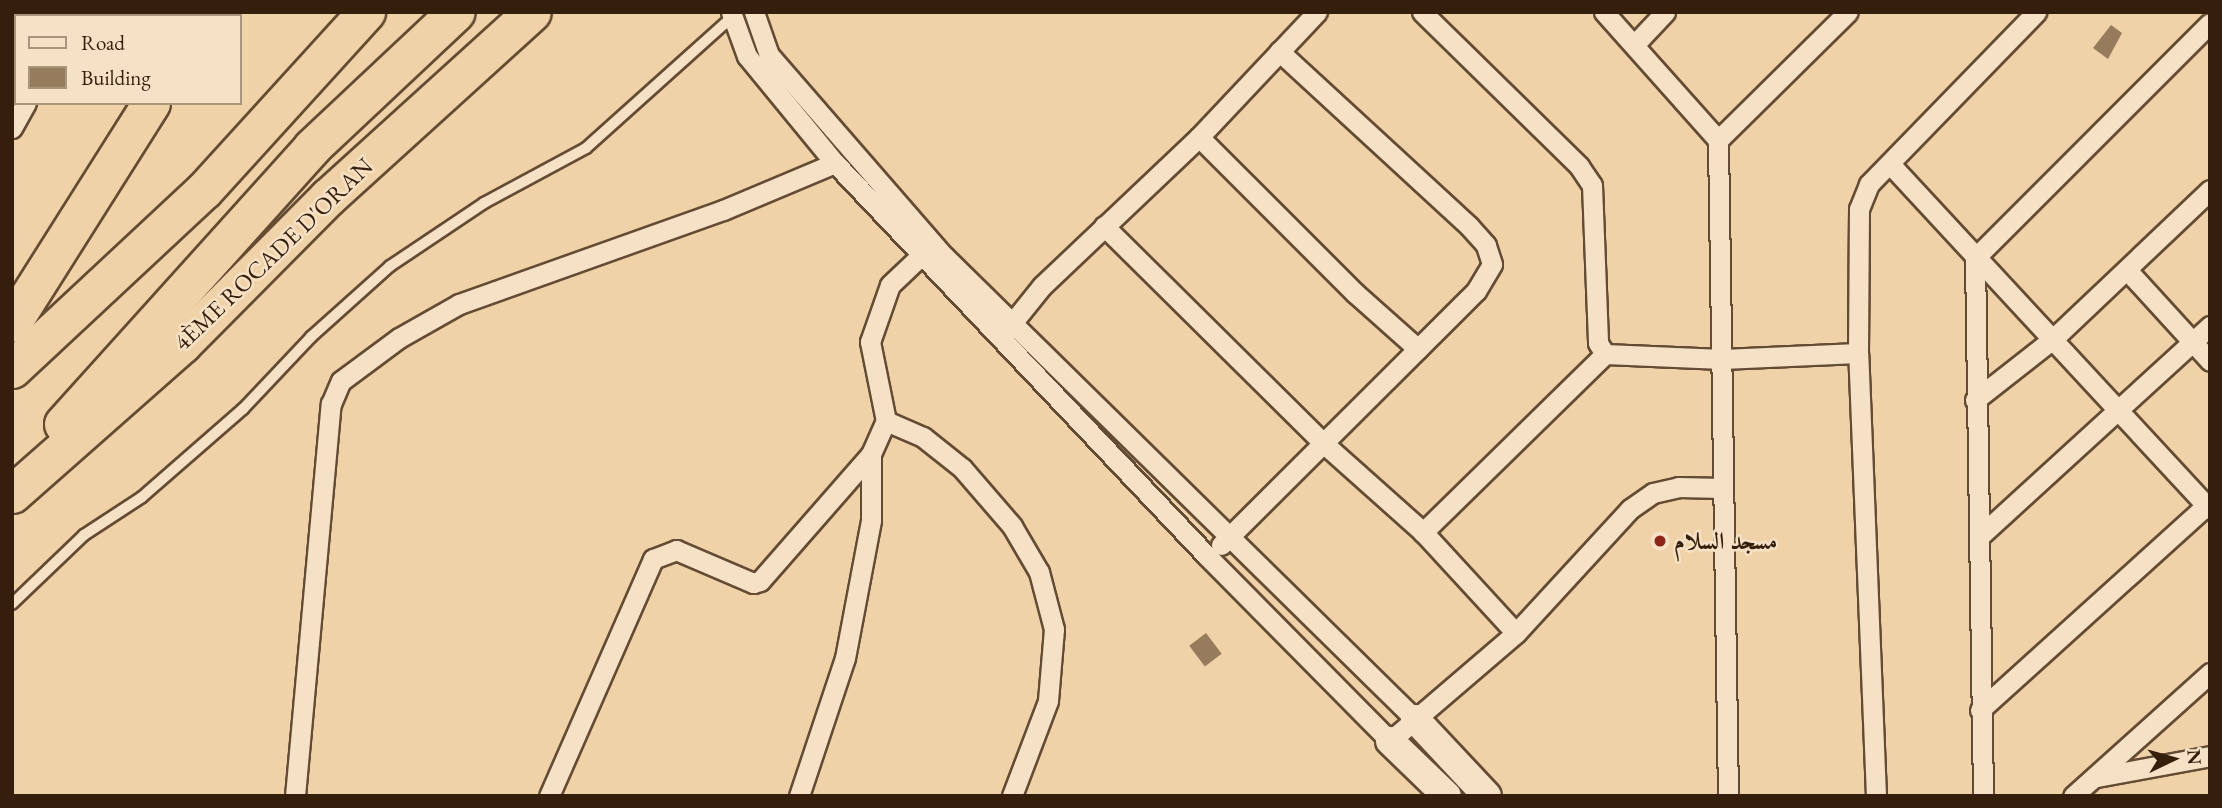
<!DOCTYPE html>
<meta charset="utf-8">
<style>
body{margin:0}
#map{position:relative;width:2222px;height:808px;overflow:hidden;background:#efd2a7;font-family:"EB Garamond",Amiri,serif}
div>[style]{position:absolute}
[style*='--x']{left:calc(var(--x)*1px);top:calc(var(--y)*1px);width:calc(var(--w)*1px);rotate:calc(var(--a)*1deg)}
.building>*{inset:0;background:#967c5d;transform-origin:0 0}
.roads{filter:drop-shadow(2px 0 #644b33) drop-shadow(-2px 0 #644b33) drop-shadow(0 2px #644b33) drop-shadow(0 -2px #644b33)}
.lane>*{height:10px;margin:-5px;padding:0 5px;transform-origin:5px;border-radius:5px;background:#f5e2c6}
.street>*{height:19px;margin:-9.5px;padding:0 9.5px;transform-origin:9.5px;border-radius:9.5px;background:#f5e2c6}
.secondary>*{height:28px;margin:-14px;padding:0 14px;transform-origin:14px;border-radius:14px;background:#f5e2c6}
.highway>*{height:37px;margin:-18.5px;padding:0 18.5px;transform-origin:18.5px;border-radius:18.5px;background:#efd2a7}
.dots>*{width:19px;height:19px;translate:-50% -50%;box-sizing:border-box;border:4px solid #f5e2c6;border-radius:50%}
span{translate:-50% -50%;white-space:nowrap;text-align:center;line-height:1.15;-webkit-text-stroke:5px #f5e2c6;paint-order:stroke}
.street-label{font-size:24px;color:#361e0c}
.poi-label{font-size:24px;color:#361e0c;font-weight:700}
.left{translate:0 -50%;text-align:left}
.frame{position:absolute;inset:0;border:14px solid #361e0c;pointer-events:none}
.legend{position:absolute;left:14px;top:14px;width:228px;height:91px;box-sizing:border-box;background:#f5e2c6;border:2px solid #a9947c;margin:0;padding:9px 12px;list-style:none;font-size:21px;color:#361e0c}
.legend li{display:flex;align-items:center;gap:14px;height:35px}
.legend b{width:35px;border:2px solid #a9947c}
.north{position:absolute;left:2138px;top:724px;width:70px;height:70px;-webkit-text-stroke:5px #f5e2c6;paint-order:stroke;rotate:85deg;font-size:19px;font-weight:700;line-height:28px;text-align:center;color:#361e0c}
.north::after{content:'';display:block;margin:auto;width:24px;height:32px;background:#361e0c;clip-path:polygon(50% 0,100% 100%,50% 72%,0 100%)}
</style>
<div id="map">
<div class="building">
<div style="clip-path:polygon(2111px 25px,2122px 33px,2108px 59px,2093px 48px)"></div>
<div style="left:1206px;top:633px;width:26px;height:21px;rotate:53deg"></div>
</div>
<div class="roads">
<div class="lane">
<div style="--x:12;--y:604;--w:100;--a:-43.8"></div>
<div style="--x:84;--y:535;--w:69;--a:-33.2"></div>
<div style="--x:142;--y:497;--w:134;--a:-41.1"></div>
<div style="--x:243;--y:409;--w:99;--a:-46.6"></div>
<div style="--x:311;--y:337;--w:106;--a:-41.9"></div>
<div style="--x:390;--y:266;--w:113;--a:-33.8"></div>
<div style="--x:484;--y:203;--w:116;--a:-28.3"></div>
<div style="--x:586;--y:148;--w:196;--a:-41.9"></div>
</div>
<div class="street">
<div style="--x:731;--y:12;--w:47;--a:70"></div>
<div style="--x:747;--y:56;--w:139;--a:50.6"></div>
<div style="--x:835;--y:163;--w:541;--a:46.57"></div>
<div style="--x:1207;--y:556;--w:260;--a:45.3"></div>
<div style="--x:1390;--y:741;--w:166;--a:-40.6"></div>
<div style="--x:1516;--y:633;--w:168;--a:-47.4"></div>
<div style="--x:1630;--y:509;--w:28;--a:-35"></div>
<div style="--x:1653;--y:493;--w:26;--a:-13"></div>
<div style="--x:1678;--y:487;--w:45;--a:1.3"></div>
<div style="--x:754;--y:12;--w:46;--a:70.8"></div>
<div style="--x:769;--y:55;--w:267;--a:49"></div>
<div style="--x:944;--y:256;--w:660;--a:44.51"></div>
<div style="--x:1422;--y:12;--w:220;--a:44.4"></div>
<div style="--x:1579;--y:166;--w:23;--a:56"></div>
<div style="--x:1592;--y:185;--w:158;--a:87.8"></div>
<div style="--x:1598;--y:343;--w:13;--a:58"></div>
<div style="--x:1605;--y:354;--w:255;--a:135.6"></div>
<div style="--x:1604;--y:12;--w:171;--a:48.3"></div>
<div style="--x:1718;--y:140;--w:656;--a:89.13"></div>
<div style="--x:78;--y:16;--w:4;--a:-63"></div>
<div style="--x:1635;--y:44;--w:44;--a:-46.8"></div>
<div style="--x:12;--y:128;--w:29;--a:-61"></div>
<div style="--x:1199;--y:137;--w:221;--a:45"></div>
<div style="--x:1355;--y:293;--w:84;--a:41.6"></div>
<div style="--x:1718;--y:140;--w:182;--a:-44.6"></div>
<div style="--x:1891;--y:165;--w:469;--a:47.2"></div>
<div style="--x:1104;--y:226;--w:307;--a:44.7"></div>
<div style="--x:1322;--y:442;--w:135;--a:41.7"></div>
<div style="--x:1423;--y:532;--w:137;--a:47.4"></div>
<div style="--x:2127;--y:270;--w:123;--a:47.6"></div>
<div style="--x:1005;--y:332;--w:59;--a:-51.2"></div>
<div style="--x:1042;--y:286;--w:216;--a:-43.5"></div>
<div style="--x:1199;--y:137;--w:172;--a:-46.7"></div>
<div style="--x:1605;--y:354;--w:117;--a:2.4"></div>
<div style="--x:1722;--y:359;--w:136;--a:-2.5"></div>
<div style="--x:1975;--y:400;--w:100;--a:-38.1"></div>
<div style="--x:2054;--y:338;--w:215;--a:-43.5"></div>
<div style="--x:886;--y:421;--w:40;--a:23.4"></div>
<div style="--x:923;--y:437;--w:50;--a:38.5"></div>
<div style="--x:962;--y:468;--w:77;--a:49.2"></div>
<div style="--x:1012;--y:526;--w:53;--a:59.6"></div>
<div style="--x:1039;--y:572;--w:59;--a:75.3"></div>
<div style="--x:1054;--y:629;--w:72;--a:94.8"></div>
<div style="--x:1048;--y:701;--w:102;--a:110.8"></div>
<div style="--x:1981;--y:535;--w:310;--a:-42.4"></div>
<div style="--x:1221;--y:545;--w:360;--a:-44.9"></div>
<div style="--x:1476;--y:291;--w:31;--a:-59"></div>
<div style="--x:1492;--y:264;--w:20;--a:-108"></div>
<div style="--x:1486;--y:245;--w:25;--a:-132"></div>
<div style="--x:1469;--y:226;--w:258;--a:-137.4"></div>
<div style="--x:1980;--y:710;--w:310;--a:-42.1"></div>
<div style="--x:2097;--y:777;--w:115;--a:-10.5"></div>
<div style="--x:295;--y:796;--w:394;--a:-84.8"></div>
<div style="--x:331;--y:404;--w:25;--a:-67"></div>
<div style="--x:341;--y:381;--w:72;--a:-36.6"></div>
<div style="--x:399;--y:338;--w:69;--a:-29.5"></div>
<div style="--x:459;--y:304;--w:280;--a:-19.6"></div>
<div style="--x:723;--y:210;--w:121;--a:-22.8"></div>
<div style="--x:549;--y:796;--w:259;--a:-66.3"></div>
<div style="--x:653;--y:559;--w:25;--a:-21"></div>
<div style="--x:676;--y:550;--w:84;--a:23.2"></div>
<div style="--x:753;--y:583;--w:7;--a:-16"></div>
<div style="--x:760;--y:581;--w:169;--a:-48.8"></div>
<div style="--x:871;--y:454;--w:36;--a:-66"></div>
<div style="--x:886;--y:421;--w:81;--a:-101.4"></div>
<div style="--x:870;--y:342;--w:60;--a:-70.7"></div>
<div style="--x:890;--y:285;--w:55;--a:-43.5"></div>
<div style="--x:799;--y:796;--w:145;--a:-71.6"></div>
<div style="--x:845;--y:658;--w:140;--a:-79.3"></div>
<div style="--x:871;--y:520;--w:66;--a:-90"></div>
<div style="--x:1876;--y:796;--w:443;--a:-92.3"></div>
<div style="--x:1858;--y:353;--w:144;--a:-89.6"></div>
<div style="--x:1859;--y:209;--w:27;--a:-68"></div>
<div style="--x:1869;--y:184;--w:240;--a:-45.8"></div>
<div style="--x:1983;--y:796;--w:538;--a:-90.85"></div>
<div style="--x:1975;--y:258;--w:332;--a:-45"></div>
<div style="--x:2073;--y:796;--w:184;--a:-41.9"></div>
</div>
<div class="secondary">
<div style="--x:1415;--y:719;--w:105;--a:46.9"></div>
<div style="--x:1390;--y:741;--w:79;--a:44"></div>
</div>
<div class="highway">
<div style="--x:214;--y:16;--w:4;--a:-63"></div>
<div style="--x:12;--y:323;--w:260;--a:-57.7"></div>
<div style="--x:12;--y:369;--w:262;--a:-43"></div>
<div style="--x:204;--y:190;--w:241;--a:-47.7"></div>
<div style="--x:63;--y:424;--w:372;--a:-48"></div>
<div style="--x:312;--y:147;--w:197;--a:-43.2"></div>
<div style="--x:12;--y:494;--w:227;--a:-41.4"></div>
<div style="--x:182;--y:344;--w:207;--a:-45.2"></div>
<div style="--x:328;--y:197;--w:275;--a:-42.2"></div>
</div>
</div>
<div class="dots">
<div style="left:1660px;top:541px;background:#8f2418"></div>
</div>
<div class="street-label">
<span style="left:273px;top:254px;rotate:-44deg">4ÈME ROCADE D'ORAN</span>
</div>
<div class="poi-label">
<span class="left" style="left:1674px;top:541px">مسجد السلام</span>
</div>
<div class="frame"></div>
<ul class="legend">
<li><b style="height:9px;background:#f5e2c6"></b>Road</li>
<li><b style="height:19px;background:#967c5d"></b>Building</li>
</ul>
<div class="north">N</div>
</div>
